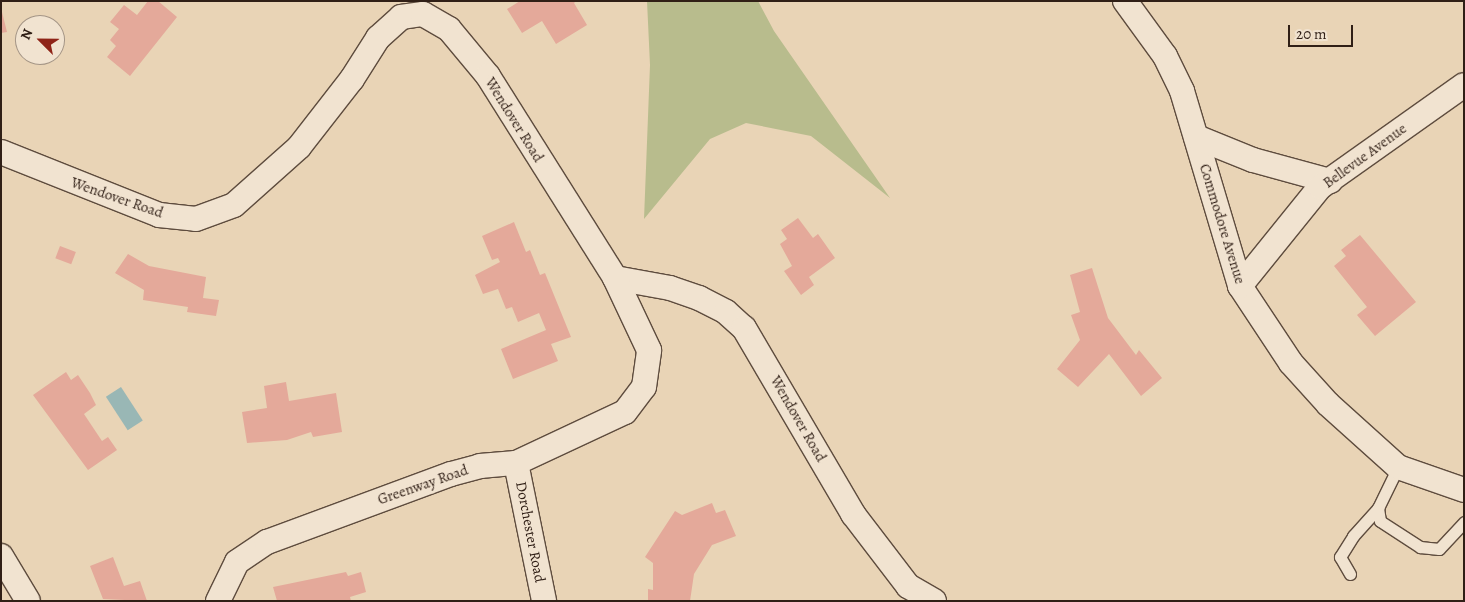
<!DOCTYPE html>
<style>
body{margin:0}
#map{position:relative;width:1465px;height:602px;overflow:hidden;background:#e9d4b6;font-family:Alegreya,serif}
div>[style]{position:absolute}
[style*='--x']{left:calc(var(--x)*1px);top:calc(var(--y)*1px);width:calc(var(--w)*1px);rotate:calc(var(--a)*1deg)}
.green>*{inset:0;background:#b8bc8d}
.water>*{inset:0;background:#99b7b5;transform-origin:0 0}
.building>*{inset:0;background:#e4a99a;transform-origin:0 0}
.roads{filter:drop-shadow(1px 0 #5e4c3e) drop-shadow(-1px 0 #5e4c3e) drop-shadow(0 1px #5e4c3e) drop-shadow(0 -1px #5e4c3e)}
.service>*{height:11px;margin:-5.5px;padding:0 5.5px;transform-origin:5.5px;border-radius:5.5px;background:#f1e3d0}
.minor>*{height:24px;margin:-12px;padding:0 12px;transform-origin:12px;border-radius:12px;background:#f1e3d0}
span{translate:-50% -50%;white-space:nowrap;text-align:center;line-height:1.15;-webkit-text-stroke:5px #f1e3d0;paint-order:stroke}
.street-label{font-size:15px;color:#301f16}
.frame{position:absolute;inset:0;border:2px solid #301f16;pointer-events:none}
.north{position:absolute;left:15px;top:15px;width:50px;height:50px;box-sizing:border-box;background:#f1e3d0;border:1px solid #a49586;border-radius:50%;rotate:293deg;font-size:14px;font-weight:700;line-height:20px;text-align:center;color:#301f16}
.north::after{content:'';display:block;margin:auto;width:18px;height:22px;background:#8f2418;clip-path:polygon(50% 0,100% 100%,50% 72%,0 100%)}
.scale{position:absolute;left:1288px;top:25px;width:65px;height:22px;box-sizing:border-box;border:2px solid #301f16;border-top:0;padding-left:6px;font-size:15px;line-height:18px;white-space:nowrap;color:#301f16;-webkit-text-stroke:4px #f1e3d0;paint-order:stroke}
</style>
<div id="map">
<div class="green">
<div style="clip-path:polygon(647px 1px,758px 1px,774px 31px,890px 198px,811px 136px,746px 123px,710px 139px,644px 219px,650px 65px)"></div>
</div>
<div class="water">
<div style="left:121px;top:387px;width:40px;height:18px;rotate:57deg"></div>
</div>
<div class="building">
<div style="clip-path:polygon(148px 1px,158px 1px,177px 17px,130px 76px,107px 57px,116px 46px,110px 40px,119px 29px,110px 22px,124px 5px,137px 15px)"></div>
<div style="clip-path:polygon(520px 1px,576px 1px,574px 3px,587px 25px,556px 44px,542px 21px,522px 33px,507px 9px)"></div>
<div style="clip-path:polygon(2px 12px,7px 32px,1px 33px,1px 13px)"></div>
<div style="clip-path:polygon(798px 218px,813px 238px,818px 234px,835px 258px,809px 277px,814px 285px,801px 295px,784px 271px,792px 266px,780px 244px,787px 239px,781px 230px)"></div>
<div style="clip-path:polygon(514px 222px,526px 252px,530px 250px,540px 275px,545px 273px,571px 337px,551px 344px,558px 361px,513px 379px,501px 349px,546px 330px,539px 313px,518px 322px,512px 307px,506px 309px,498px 289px,483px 294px,475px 275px,500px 262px,498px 258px,492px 260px,482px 236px)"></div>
<div style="clip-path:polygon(1360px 235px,1416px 302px,1375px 336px,1357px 315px,1367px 307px,1334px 266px,1346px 256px,1341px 250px)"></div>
<div style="left:60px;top:246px;width:17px;height:13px;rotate:21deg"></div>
<div style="clip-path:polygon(128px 254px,149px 266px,206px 277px,203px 298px,219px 300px,216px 316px,187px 312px,188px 307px,143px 300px,144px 290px,115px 273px)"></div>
<div style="clip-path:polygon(1092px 268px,1108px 318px,1136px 355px,1139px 350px,1162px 378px,1141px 396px,1109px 354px,1078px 387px,1057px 369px,1080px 340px,1071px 315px,1080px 312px,1070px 275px)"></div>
<div style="clip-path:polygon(66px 372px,71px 380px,78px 375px,90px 393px,96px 405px,84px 414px,102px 441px,108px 437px,117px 450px,88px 470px,33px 395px)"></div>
<div style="clip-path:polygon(286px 382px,289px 401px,336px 393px,342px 432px,313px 437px,311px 432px,287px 440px,247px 443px,242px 412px,267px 408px,264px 386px)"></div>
<div style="clip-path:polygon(712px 503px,716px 513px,725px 510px,736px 536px,712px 545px,694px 574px,690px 601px,648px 601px,648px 589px,653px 590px,653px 563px,645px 557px,675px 511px,682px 515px)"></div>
<div style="clip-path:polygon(113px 557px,124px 586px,140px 581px,147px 601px,103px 599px,90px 566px)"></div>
<div style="clip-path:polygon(346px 572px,348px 576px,361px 572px,366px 592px,350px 597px,351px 601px,277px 601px,273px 587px)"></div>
</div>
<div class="roads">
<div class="service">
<div style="--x:1398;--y:467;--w:46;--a:116"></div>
<div style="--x:1378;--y:508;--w:13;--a:81"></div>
<div style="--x:1380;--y:521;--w:48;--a:33"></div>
<div style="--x:1420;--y:547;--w:19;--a:6"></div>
<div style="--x:1439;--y:549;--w:37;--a:-47"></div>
<div style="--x:1350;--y:574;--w:20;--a:-120"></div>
<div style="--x:1340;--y:557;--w:25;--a:-58"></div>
<div style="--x:1353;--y:536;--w:38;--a:-48"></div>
</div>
<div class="minor">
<div style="--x:1125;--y:1;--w:68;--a:54"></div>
<div style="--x:1165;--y:56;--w:39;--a:64"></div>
<div style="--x:1182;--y:91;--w:203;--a:73.4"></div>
<div style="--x:1240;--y:286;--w:92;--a:56.5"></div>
<div style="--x:1291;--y:363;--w:55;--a:47.9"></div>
<div style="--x:1328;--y:404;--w:94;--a:42"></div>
<div style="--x:1398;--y:467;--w:70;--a:19.2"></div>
<div style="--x:1196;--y:137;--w:61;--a:22"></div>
<div style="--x:1253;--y:160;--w:80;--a:15.3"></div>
<div style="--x:1;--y:152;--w:170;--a:21.7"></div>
<div style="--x:159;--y:215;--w:37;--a:6"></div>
<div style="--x:196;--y:219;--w:40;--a:-20.2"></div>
<div style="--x:234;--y:205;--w:87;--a:-41.7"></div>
<div style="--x:299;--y:147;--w:86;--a:-52.1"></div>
<div style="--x:352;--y:79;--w:49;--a:-57.6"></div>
<div style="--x:378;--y:38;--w:31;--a:-42"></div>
<div style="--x:401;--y:17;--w:22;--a:-8"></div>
<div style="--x:423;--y:14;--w:30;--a:30"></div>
<div style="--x:449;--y:29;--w:61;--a:50.3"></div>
<div style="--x:488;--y:76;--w:239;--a:57.8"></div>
<div style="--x:615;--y:278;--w:56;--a:10.3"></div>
<div style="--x:670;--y:288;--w:31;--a:19"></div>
<div style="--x:699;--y:298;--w:30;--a:27"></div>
<div style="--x:726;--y:312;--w:24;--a:42"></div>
<div style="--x:744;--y:328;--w:216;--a:59.6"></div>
<div style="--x:853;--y:514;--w:91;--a:52.6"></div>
<div style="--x:908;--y:586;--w:30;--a:30"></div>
<div style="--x:1240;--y:286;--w:127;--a:-51.1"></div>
<div style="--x:1320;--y:187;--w:176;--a:-35.3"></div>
<div style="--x:516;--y:463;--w:141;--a:78.5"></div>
<div style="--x:1;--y:556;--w:52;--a:59"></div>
<div style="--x:218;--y:601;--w:43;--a:-64"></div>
<div style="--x:237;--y:562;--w:36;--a:-34"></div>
<div style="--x:267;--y:542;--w:196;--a:-20.3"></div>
<div style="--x:451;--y:474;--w:30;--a:-15"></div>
<div style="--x:480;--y:466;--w:36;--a:-5"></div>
<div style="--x:516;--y:463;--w:120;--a:-25.1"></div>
<div style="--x:625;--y:412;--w:31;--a:-53"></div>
<div style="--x:644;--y:387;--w:37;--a:-82"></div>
<div style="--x:649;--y:350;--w:80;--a:-115.3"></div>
</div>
</div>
<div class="street-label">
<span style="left:514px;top:120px;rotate:58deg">Wendover Road</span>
<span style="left:1365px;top:156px;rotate:-36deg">Bellevue Avenue</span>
<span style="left:117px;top:198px;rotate:19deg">Wendover Road</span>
<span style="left:1222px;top:224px;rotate:73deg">Commodore Avenue</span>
<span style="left:798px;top:419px;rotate:60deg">Wendover Road</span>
<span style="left:423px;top:485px;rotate:-19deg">Greenway Road</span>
<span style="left:530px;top:532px;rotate:79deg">Dorchester Road</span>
</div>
<div class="frame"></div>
<div class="north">N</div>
<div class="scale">20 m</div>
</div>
